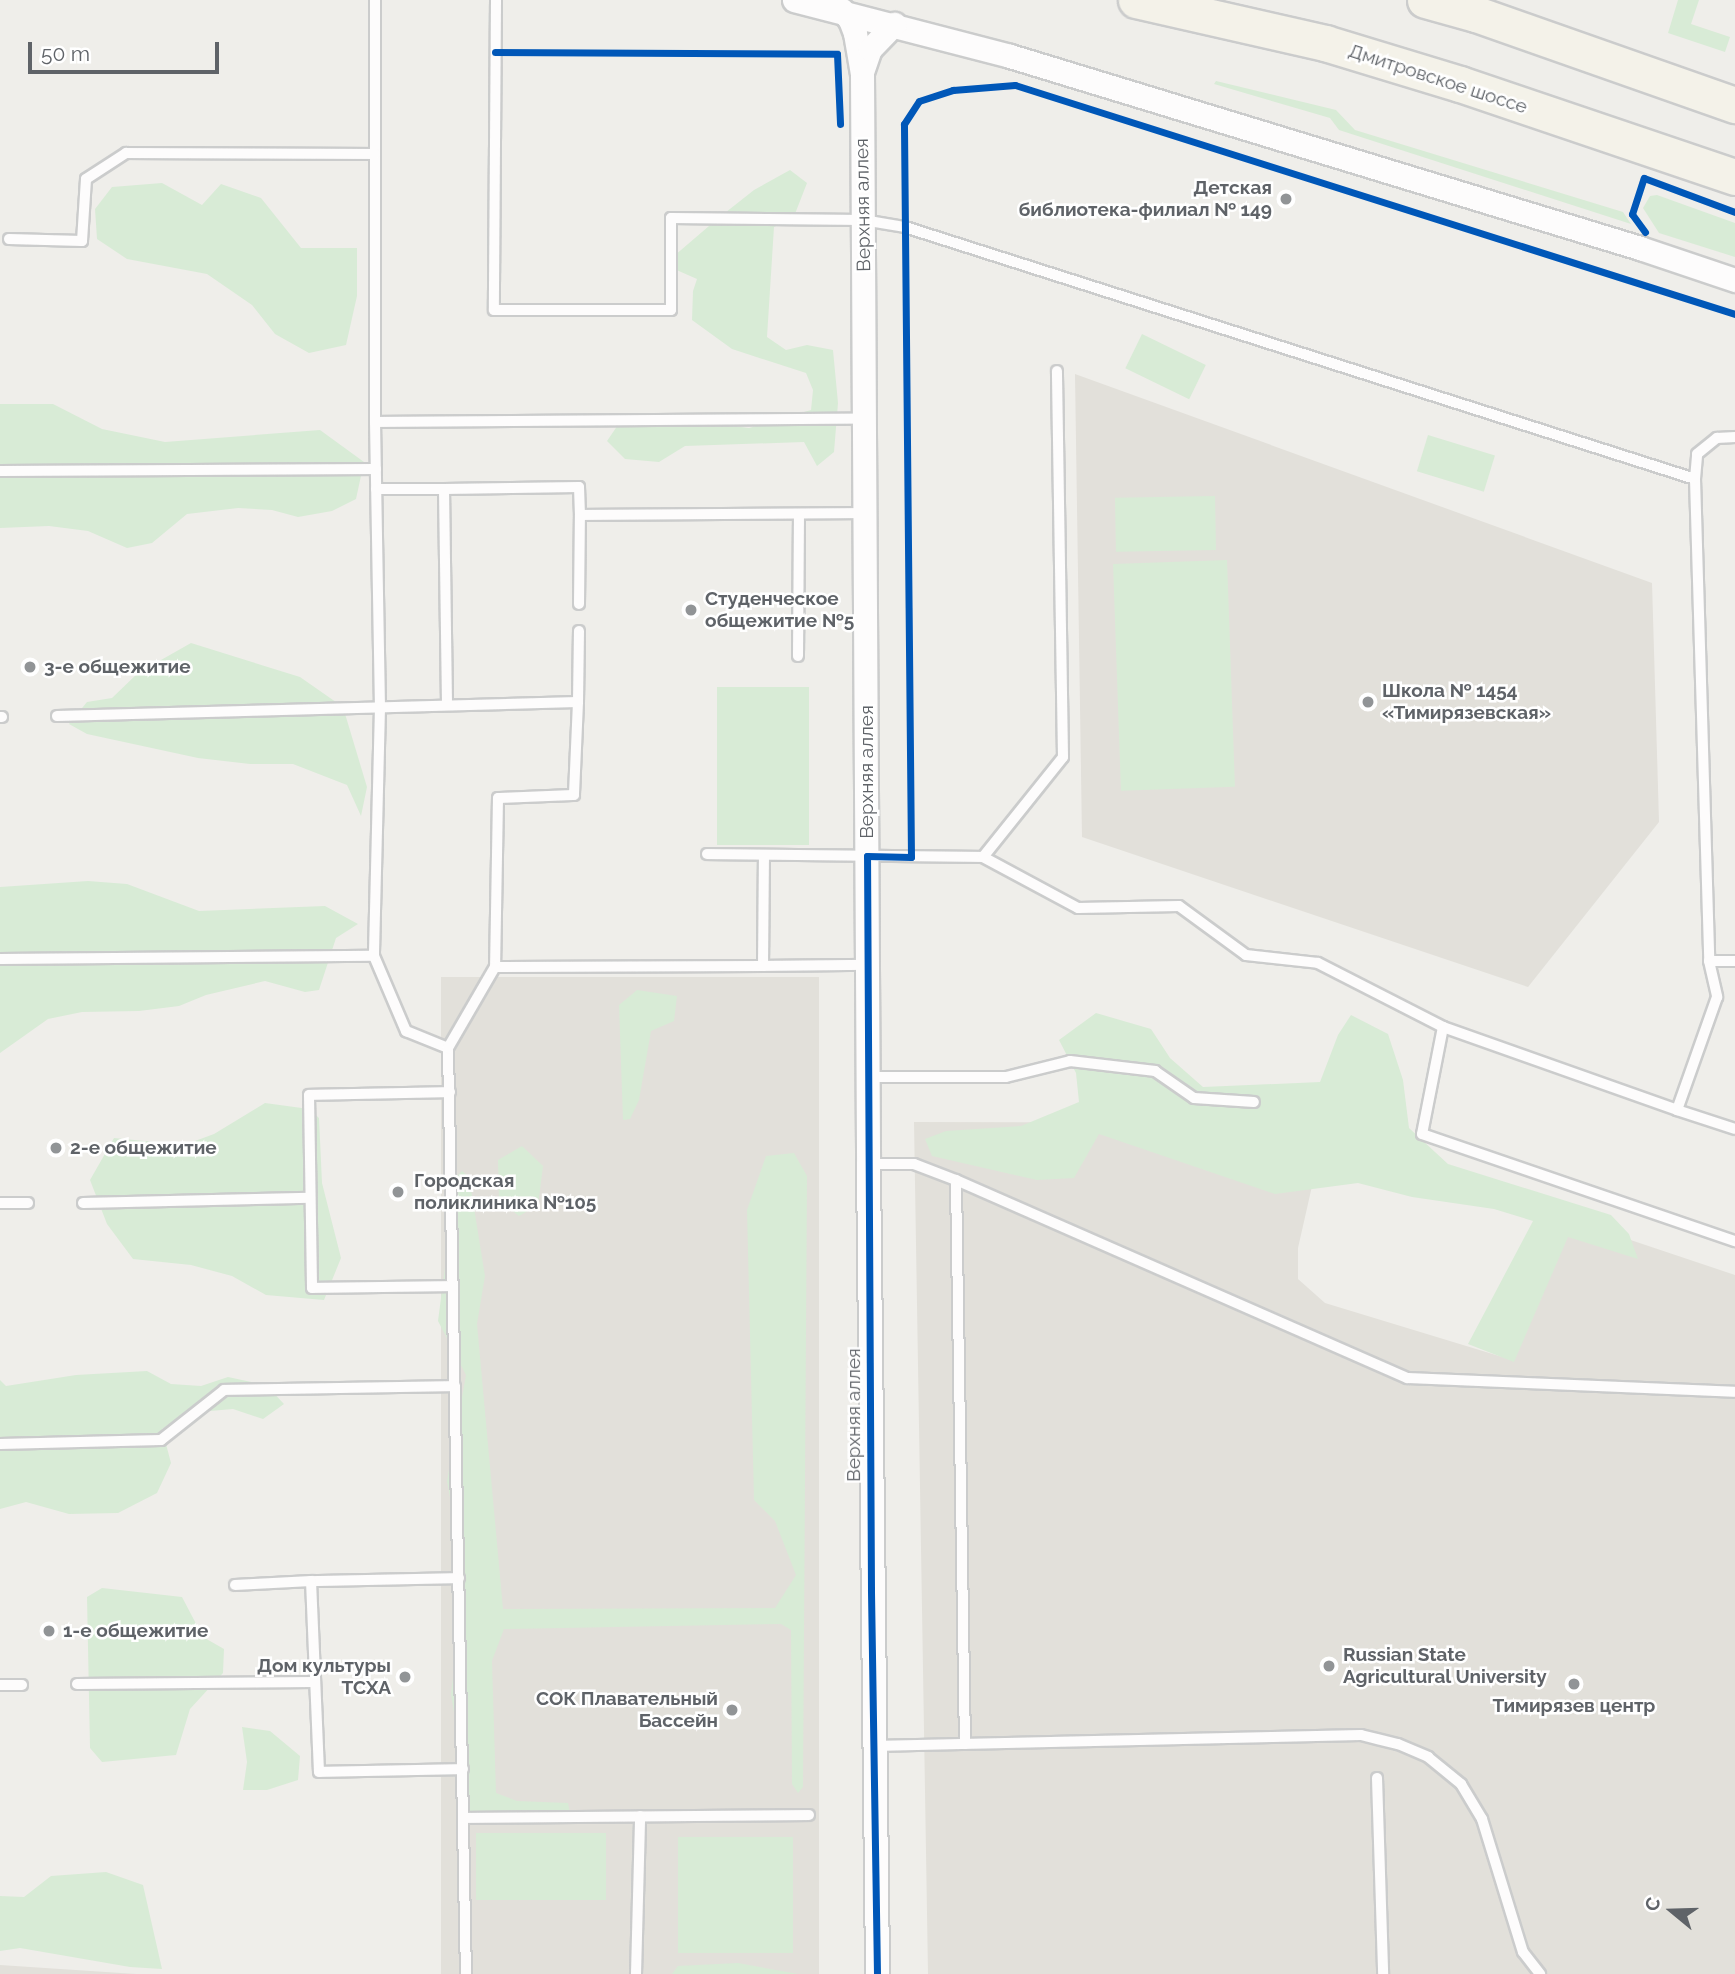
<!DOCTYPE html>
<meta charset="utf-8">
<style>
body{margin:0}
#map{position:relative;width:1735px;height:1974px;overflow:hidden;background:#efeeea;font-family:Raleway,sans-serif}
div>[style]{position:absolute}
[style*='--x']{left:calc(var(--x)*1px);top:calc(var(--y)*1px);width:calc(var(--w)*1px);rotate:calc(var(--a)*1deg)}
.education>*{inset:0;background:#e2e0da;transform-origin:0 0}
.green>*{inset:0;background:#d8ebd6;transform-origin:0 0}
.roads{filter:drop-shadow(2px 0 #cbcccc) drop-shadow(-2px 0 #cbcccc) drop-shadow(0 2px #cbcccc) drop-shadow(0 -2px #cbcccc)}
.lane>*{height:10px;margin:-5px;padding:0 5px;transform-origin:5px;border-radius:5px;background:#fdfcfc}
.street>*{height:23px;margin:-11.5px;padding:0 11.5px;transform-origin:11.5px;border-radius:11.5px;background:#fdfcfc}
.primary>*{height:35px;margin:-17.5px;padding:0 17.5px;transform-origin:17.5px;border-radius:17.5px;background:#f4f2e9}
.cycleway>*{height:7px;margin:-3.5px;padding:0 3.5px;transform-origin:3.5px;border-radius:3.5px;background:#0057b8}
.dots>*{width:19px;height:19px;translate:-50% -50%;box-sizing:border-box;border:4px solid #fff;border-radius:50%}
span{translate:-50% -50%;white-space:nowrap;text-align:center;line-height:1.15;-webkit-text-stroke:5px #fff;paint-order:stroke}
.street-label{font-size:19px;color:#5f6368}
.poi-label{font-size:19px;color:#5f6368;font-weight:700}
.right{translate:-100% -50%;text-align:right}
.left{translate:0 -50%;text-align:left}
.north{position:absolute;left:1637px;top:1876px;width:70px;height:70px;-webkit-text-stroke:5px #fff;paint-order:stroke;rotate:289deg;font-size:19px;font-weight:700;line-height:28px;text-align:center;color:#5f6368}
.north::after{content:'';display:block;margin:auto;width:24px;height:32px;background:#5f6368;clip-path:polygon(50% 0,100% 100%,50% 72%,0 100%)}
.scale{position:absolute;left:28px;top:42px;width:191px;height:32px;box-sizing:border-box;border:4px solid #5f6368;border-top:0;padding-left:9px;font-size:21px;line-height:24px;white-space:nowrap;color:#5f6368;-webkit-text-stroke:5px #fff;paint-order:stroke}
</style>
<div id="map">
<div class="education">
<div style="clip-path:polygon(1075px 374px,1652px 583px,1659px 822px,1528px 987px,1082px 837px)"></div>
<div style="left:441px;top:977px;width:378px;height:997px"></div>
<div style="clip-path:polygon(914px 1122px,1290px 1123px,1317px 1164px,1298px 1248px,1298px 1279px,1325px 1303px,1509px 1359px,1559px 1216px,1735px 1275px,1735px 1974px,928px 1974px)"></div>
<div style="clip-path:polygon(0 1965px,136px 1974px,0 1974px)"></div>
</div>
<div class="green">
<div style="clip-path:polygon(1678px 0,1699px 0,1691px 24px,1730px 37px,1725px 52px,1668px 33px)"></div>
<div style="clip-path:polygon(1216px 81px,1336px 110px,1355px 130px,1623px 212px,1631px 224px,1339px 130px,1330px 118px,1214px 84px)"></div>
<div style="clip-path:polygon(790px 170px,807px 183px,793px 219px,774px 227px,767px 337px,786px 350px,807px 345px,833px 350px,838px 403px,834px 452px,817px 466px,804px 442px,685px 446px,659px 462px,625px 459px,607px 441px,622px 419px,671px 418px,749px 428px,811px 410px,813px 390px,806px 373px,732px 349px,692px 320px,693px 291px,697px 279px,672px 268px,674px 256px,716px 220px,754px 190px)"></div>
<div style="clip-path:polygon(162px 183px,202px 205px,221px 184px,261px 198px,301px 248px,357px 248px,357px 296px,346px 345px,309px 353px,275px 334px,252px 305px,207px 274px,127px 259px,97px 239px,95px 209px,112px 187px)"></div>
<div style="clip-path:polygon(1657px 195px,1735px 223px,1735px 257px,1659px 233px,1643px 208px,1650px 196px)"></div>
<div style="left:1142px;top:334px;width:71px;height:38px;rotate:26deg"></div>
<div style="clip-path:polygon(0 404px,53px 404px,102px 429px,165px 442px,320px 430px,364px 462px,356px 499px,332px 511px,298px 517px,272px 510px,238px 508px,187px 514px,152px 543px,127px 548px,88px 531px,49px 526px,0 528px)"></div>
<div style="left:1428px;top:435px;width:70px;height:38px;rotate:17deg"></div>
<div style="left:1215px;top:496px;width:54px;height:100px;rotate:89deg"></div>
<div style="left:1227px;top:560px;width:227px;height:114px;rotate:88deg"></div>
<div style="clip-path:polygon(191px 643px,300px 677px,343px 707px,367px 787px,361px 816px,347px 785px,293px 764px,250px 764px,198px 758px,87px 734px,69px 724px,87px 702px,112px 698px,138px 673px)"></div>
<div style="left:717px;top:687px;width:92px;height:158px"></div>
<div style="clip-path:polygon(88px 881px,127px 884px,199px 911px,325px 906px,358px 924px,336px 938px,319px 990px,305px 992px,265px 981px,206px 995px,179px 1006px,139px 1011px,82px 1012px,48px 1019px,0 1053px,0 887px)"></div>
<div style="clip-path:polygon(637px 990px,677px 996px,674px 1021px,651px 1031px,639px 1100px,630px 1119px,623px 1120px,619px 1005px)"></div>
<div style="clip-path:polygon(1096px 1013px,1151px 1029px,1170px 1058px,1203px 1087px,1320px 1082px,1338px 1035px,1351px 1015px,1388px 1034px,1403px 1080px,1409px 1128px,1448px 1164px,1611px 1215px,1629px 1234px,1638px 1259px,1568px 1237px,1514px 1362px,1468px 1344px,1533px 1221px,1494px 1209px,1412px 1197px,1358px 1183px,1275px 1194px,1099px 1134px,1074px 1178px,1037px 1180px,932px 1156px,925px 1139px,946px 1131px,1021px 1126px,1079px 1102px,1076px 1073px,1059px 1040px)"></div>
<div style="clip-path:polygon(265px 1103px,309px 1109px,319px 1118px,322px 1183px,341px 1258px,324px 1300px,266px 1295px,232px 1276px,191px 1265px,133px 1259px,107px 1224px,90px 1180px,114px 1138px,184px 1145px,214px 1134px)"></div>
<div style="clip-path:polygon(522px 1146px,543px 1166px,538px 1205px,519px 1216px,499px 1200px,498px 1160px)"></div>
<div style="clip-path:polygon(794px 1153px,807px 1176px,803px 1787px,798px 1793px,792px 1784px,791px 1630px,781px 1624px,504px 1629px,492px 1661px,496px 1793px,517px 1801px,568px 1803px,572px 1823px,472px 1825px,451px 1694px,465px 1580px,447px 1481px,466px 1375px,438px 1321px,457px 1176px,462px 1171px,469px 1177px,485px 1276px,477px 1324px,503px 1609px,775px 1608px,796px 1575px,775px 1521px,754px 1500px,747px 1210px,766px 1156px)"></div>
<div style="clip-path:polygon(147px 1371px,171px 1384px,201px 1386px,228px 1377px,266px 1385px,284px 1404px,263px 1419px,233px 1409px,187px 1413px,162px 1429px,171px 1463px,157px 1493px,118px 1513px,69px 1514px,26px 1502px,0 1509px,0 1380px,6px 1386px,76px 1375px)"></div>
<div style="clip-path:polygon(102px 1588px,182px 1597px,203px 1637px,224px 1649px,223px 1673px,190px 1709px,176px 1755px,102px 1762px,90px 1748px,87px 1597px)"></div>
<div style="clip-path:polygon(242px 1727px,270px 1731px,300px 1756px,298px 1780px,267px 1790px,243px 1790px,247px 1762px)"></div>
<div style="left:606px;top:1833px;width:67px;height:130px;rotate:90deg"></div>
<div style="left:678px;top:1837px;width:115px;height:116px"></div>
<div style="clip-path:polygon(106px 1872px,143px 1885px,162px 1969px,130px 1967px,20px 1948px,0 1951px,0 1896px,24px 1897px,51px 1876px)"></div>
<div style="clip-path:polygon(738px 1963px,798px 1974px,672px 1974px,678px 1966px)"></div>
</div>
<div class="roads">
<div class="lane">
<div style="--x:375;--y:0;--w:422;--a:90"></div>
<div style="--x:375;--y:422;--w:285;--a:89"></div>
<div style="--x:380;--y:707;--w:249;--a:91.4"></div>
<div style="--x:374;--y:956;--w:82;--a:66.9"></div>
<div style="--x:406;--y:1031;--w:45;--a:22"></div>
<div style="--x:448;--y:1048;--w:926;--a:88.89"></div>
<div style="--x:496;--y:0;--w:310;--a:90.4"></div>
<div style="--x:494;--y:310;--w:177;--a:0"></div>
<div style="--x:671;--y:310;--w:92;--a:-90"></div>
<div style="--x:671;--y:218;--w:192;--a:0.6"></div>
<div style="--x:863;--y:220;--w:43;--a:9.5"></div>
<div style="--x:905;--y:227;--w:829;--a:17.69"></div>
<div style="--x:1695;--y:479;--w:482;--a:88.3"></div>
<div style="--x:1709;--y:961;--w:37;--a:77"></div>
<div style="--x:1717;--y:997;--w:120;--a:109.5"></div>
<div style="--x:1677;--y:1110;--w:61;--a:18.1"></div>
<div style="--x:9;--y:239;--w:73;--a:1.6"></div>
<div style="--x:82;--y:241;--w:62;--a:-86.3"></div>
<div style="--x:86;--y:179;--w:48;--a:-33"></div>
<div style="--x:126;--y:153;--w:249;--a:0.2"></div>
<div style="--x:375;--y:422;--w:490;--a:-0.4"></div>
<div style="--x:0;--y:471;--w:376;--a:-0.3"></div>
<div style="--x:1695;--y:479;--w:25;--a:-85"></div>
<div style="--x:1697;--y:454;--w:26;--a:-39"></div>
<div style="--x:1717;--y:438;--w:18;--a:-3"></div>
<div style="--x:376;--y:489;--w:68;--a:0"></div>
<div style="--x:579;--y:604;--w:89;--a:-89.4"></div>
<div style="--x:580;--y:515;--w:286;--a:-0.4"></div>
<div style="--x:798;--y:656;--w:142;--a:-89.6"></div>
<div style="--x:578;--y:702;--w:93;--a:92.5"></div>
<div style="--x:574;--y:795;--w:76;--a:177.7"></div>
<div style="--x:498;--y:798;--w:169;--a:91"></div>
<div style="--x:495;--y:967;--w:268;--a:-0.2"></div>
<div style="--x:763;--y:966;--w:111;--a:-89.5"></div>
<div style="--x:447;--y:704;--w:215;--a:-90.8"></div>
<div style="--x:444;--y:489;--w:135;--a:-0.8"></div>
<div style="--x:579;--y:487;--w:28;--a:88"></div>
<div style="--x:57;--y:716;--w:521;--a:-1.54"></div>
<div style="--x:578;--y:702;--w:71;--a:-89.2"></div>
<div style="--x:0;--y:717;--w:2;--a:0"></div>
<div style="--x:707;--y:854;--w:276;--a:0.6"></div>
<div style="--x:983;--y:857;--w:128;--a:-51.3"></div>
<div style="--x:1063;--y:757;--w:386;--a:-90.9"></div>
<div style="--x:983;--y:857;--w:108;--a:28.2"></div>
<div style="--x:1078;--y:908;--w:101;--a:-1.1"></div>
<div style="--x:1179;--y:906;--w:83;--a:36.2"></div>
<div style="--x:1246;--y:955;--w:72;--a:6.3"></div>
<div style="--x:1318;--y:963;--w:140;--a:27.1"></div>
<div style="--x:1443;--y:1027;--w:248;--a:19.5"></div>
<div style="--x:0;--y:959;--w:374;--a:-0.5"></div>
<div style="--x:1709;--y:961;--w:26;--a:0"></div>
<div style="--x:763;--y:966;--w:104;--a:-0.6"></div>
<div style="--x:1443;--y:1027;--w:109;--a:101.1"></div>
<div style="--x:1422;--y:1134;--w:331;--a:18.9"></div>
<div style="--x:448;--y:1048;--w:94;--a:-59.9"></div>
<div style="--x:867;--y:1077;--w:139;--a:0"></div>
<div style="--x:1006;--y:1077;--w:66;--a:-14"></div>
<div style="--x:1070;--y:1061;--w:86;--a:6.7"></div>
<div style="--x:1155;--y:1071;--w:47;--a:34.7"></div>
<div style="--x:1194;--y:1098;--w:60;--a:3.8"></div>
<div style="--x:450;--y:1092;--w:141;--a:178.8"></div>
<div style="--x:309;--y:1095;--w:193;--a:89.1"></div>
<div style="--x:312;--y:1288;--w:141;--a:-0.8"></div>
<div style="--x:868;--y:1164;--w:46;--a:0"></div>
<div style="--x:914;--y:1164;--w:45;--a:20.9"></div>
<div style="--x:956;--y:1180;--w:564;--a:89.09"></div>
<div style="--x:956;--y:1180;--w:493;--a:23.7"></div>
<div style="--x:1407;--y:1378;--w:328;--a:2.4"></div>
<div style="--x:0;--y:1203;--w:28;--a:0"></div>
<div style="--x:83;--y:1203;--w:227;--a:-1.3"></div>
<div style="--x:0;--y:1444;--w:161;--a:-1.4"></div>
<div style="--x:161;--y:1440;--w:80;--a:-38.4"></div>
<div style="--x:224;--y:1390;--w:231;--a:-1"></div>
<div style="--x:459;--y:1578;--w:148;--a:178.8"></div>
<div style="--x:311;--y:1581;--w:191;--a:87.6"></div>
<div style="--x:319;--y:1772;--w:144;--a:-1.2"></div>
<div style="--x:235;--y:1585;--w:76;--a:-3"></div>
<div style="--x:77;--y:1684;--w:237;--a:-0.5"></div>
<div style="--x:0;--y:1685;--w:22;--a:0"></div>
<div style="--x:873;--y:1746;--w:488;--a:-1.3"></div>
<div style="--x:1361;--y:1735;--w:38;--a:14"></div>
<div style="--x:1398;--y:1744;--w:33;--a:23"></div>
<div style="--x:1428;--y:1757;--w:43;--a:39.3"></div>
<div style="--x:1461;--y:1784;--w:41;--a:59"></div>
<div style="--x:1482;--y:1819;--w:139;--a:72.9"></div>
<div style="--x:1523;--y:1952;--w:28;--a:52"></div>
<div style="--x:1377;--y:1778;--w:196;--a:88.2"></div>
<div style="--x:463;--y:1818;--w:346;--a:-0.5"></div>
<div style="--x:636;--y:1974;--w:158;--a:-88.5"></div>
</div>
<div class="street">
<div style="--x:794;--y:0;--w:223;--a:14.5"></div>
<div style="--x:1010;--y:56;--w:659;--a:16.95"></div>
<div style="--x:1640;--y:248;--w:100;--a:18.6"></div>
<div style="--x:842;--y:10;--w:13;--a:51"></div>
<div style="--x:850;--y:20;--w:14;--a:69"></div>
<div style="--x:855;--y:33;--w:42;--a:80.3"></div>
<div style="--x:862;--y:74;--w:1090;--a:89.68"></div>
<div style="--x:868;--y:1164;--w:810;--a:89.36"></div>
<div style="--x:862;--y:72;--w:24;--a:-71"></div>
<div style="--x:870;--y:49;--w:35;--a:-46"></div>
</div>
<div class="primary">
<div style="--x:1136;--y:0;--w:194;--a:12.8"></div>
<div style="--x:1325;--y:43;--w:141;--a:16.9"></div>
<div style="--x:1460;--y:84;--w:290;--a:18.7"></div>
<div style="--x:1425;--y:0;--w:53;--a:15.4"></div>
<div style="--x:1476;--y:14;--w:275;--a:19.4"></div>
</div>
</div>
<div class="cycleway">
<div style="--x:495;--y:52;--w:342;--a:0.3"></div>
<div style="--x:837;--y:54;--w:70;--a:87.5"></div>
<div style="--x:1645;--y:232;--w:22;--a:-126"></div>
<div style="--x:1632;--y:214;--w:38;--a:-72"></div>
<div style="--x:1644;--y:178;--w:97;--a:20.5"></div>
<div style="--x:877;--y:1974;--w:385;--a:-90.9"></div>
<div style="--x:871;--y:1589;--w:733;--a:-90.31"></div>
<div style="--x:867;--y:856;--w:44;--a:1.3"></div>
<div style="--x:911;--y:857;--w:733;--a:-90.55"></div>
<div style="--x:904;--y:124;--w:27;--a:-57"></div>
<div style="--x:919;--y:101;--w:36;--a:-18"></div>
<div style="--x:953;--y:90;--w:62;--a:-4.6"></div>
<div style="--x:1015;--y:85;--w:756;--a:17.64"></div>
</div>
<div class="dots">
<div style="left:1286px;top:199px;background:#919496"></div>
<div style="left:691px;top:610px;background:#919496"></div>
<div style="left:30px;top:667px;background:#919496"></div>
<div style="left:1368px;top:702px;background:#919496"></div>
<div style="left:56px;top:1148px;background:#919496"></div>
<div style="left:398px;top:1192px;background:#919496"></div>
<div style="left:49px;top:1631px;background:#919496"></div>
<div style="left:1329px;top:1666px;background:#919496"></div>
<div style="left:405px;top:1677px;background:#919496"></div>
<div style="left:1574px;top:1684px;background:#919496"></div>
<div style="left:732px;top:1710px;background:#919496"></div>
</div>
<div class="street-label">
<span style="left:1438px;top:79px;rotate:18deg">Дмитровское шоссе</span>
<span style="left:863px;top:205px;rotate:-91deg">Верхняя аллея</span>
<span style="left:867px;top:772px;rotate:-90deg">Верхняя аллея</span>
<span style="left:854px;top:1415px;rotate:-90deg">Верхняя аллея</span>
</div>
<div class="poi-label">
<span class="right" style="left:1272px;top:199px">Детская<br>библиотека-филиал № 149</span>
<span class="left" style="left:705px;top:610px">Студенческое<br>общежитие №5</span>
<span class="left" style="left:44px;top:667px">3-е общежитие</span>
<span class="left" style="left:1382px;top:702px">Школа № 1454<br>«Тимирязевская»</span>
<span class="left" style="left:70px;top:1148px">2-е общежитие</span>
<span class="left" style="left:414px;top:1192px">Городская<br>поликлиника №105</span>
<span class="left" style="left:63px;top:1631px">1-е общежитие</span>
<span class="left" style="left:1343px;top:1666px">Russian State<br>Agricultural University</span>
<span class="right" style="left:391px;top:1677px">Дом культуры<br>ТСХА</span>
<span class="right" style="left:718px;top:1710px">СОК Плавательный<br>Бассейн</span>
<span style="left:1574px;top:1706px">Тимирязев центр</span>
</div>
<div class="north">С</div>
<div class="scale">50 m</div>
</div>
